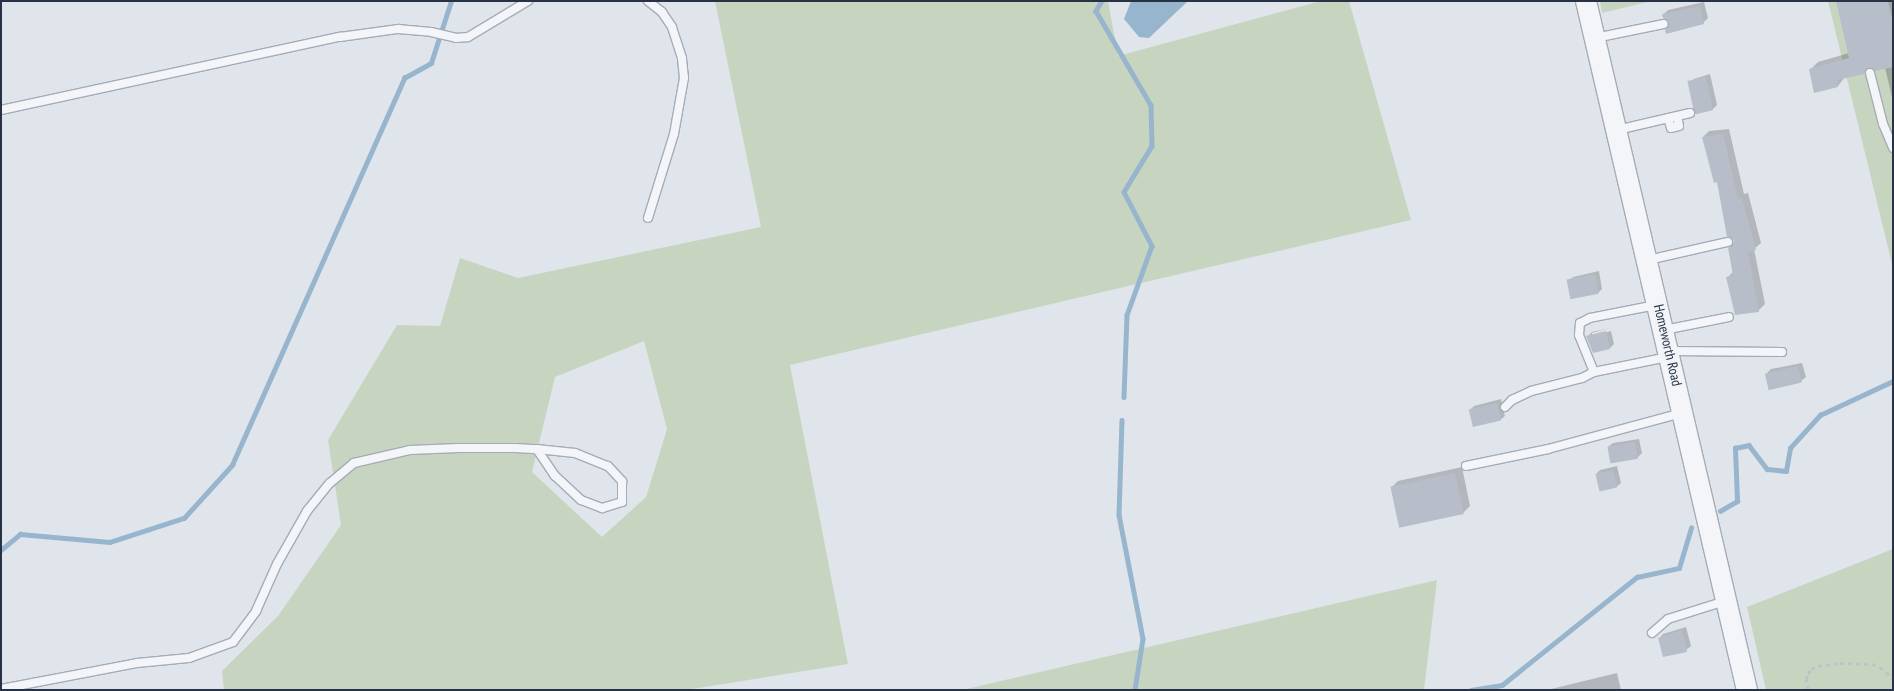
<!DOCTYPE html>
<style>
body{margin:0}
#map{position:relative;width:1894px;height:691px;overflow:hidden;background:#e0e5eb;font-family:"PT Sans Narrow",sans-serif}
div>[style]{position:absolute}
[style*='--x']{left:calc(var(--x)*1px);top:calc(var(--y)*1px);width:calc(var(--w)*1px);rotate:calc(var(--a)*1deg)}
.green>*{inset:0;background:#c7d5c0}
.water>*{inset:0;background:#98b5ce}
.shadow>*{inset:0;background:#0003}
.stream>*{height:4.5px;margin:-2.25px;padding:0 2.25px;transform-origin:2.25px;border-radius:2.25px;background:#98b5ce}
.building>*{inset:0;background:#b7bec9;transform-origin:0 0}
.path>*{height:2.5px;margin-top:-1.25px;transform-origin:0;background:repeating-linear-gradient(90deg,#bec3c9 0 4px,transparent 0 8px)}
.roads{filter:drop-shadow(1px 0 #a5acb6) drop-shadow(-1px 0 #a5acb6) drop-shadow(0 1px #a5acb6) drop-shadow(0 -1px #a5acb6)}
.service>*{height:8px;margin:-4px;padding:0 4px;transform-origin:4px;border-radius:4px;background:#f3f5f8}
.tertiary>*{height:20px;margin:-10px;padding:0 10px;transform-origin:10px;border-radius:10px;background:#f3f5f8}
span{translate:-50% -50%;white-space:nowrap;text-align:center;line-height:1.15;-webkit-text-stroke:4px #f0f4f8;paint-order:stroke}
.street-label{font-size:14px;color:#273344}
.frame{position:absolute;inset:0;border:2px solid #273344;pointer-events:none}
</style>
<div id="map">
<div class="green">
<div style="clip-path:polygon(evenodd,715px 1px,1108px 1px,1118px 56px,1321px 1px,1349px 1px,1411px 220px,790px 365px,848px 664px,686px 690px,224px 690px,222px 671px,278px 616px,341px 525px,328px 440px,397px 325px,440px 326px,460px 258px,518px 278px,761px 227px,715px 1px,644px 341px,667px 429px,646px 497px,602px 537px,532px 472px,555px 377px,644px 341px)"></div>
<div style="clip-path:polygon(1600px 1px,1652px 1px,1602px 13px)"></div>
<div style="clip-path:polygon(1828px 1px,1893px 1px,1893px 268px)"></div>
<div style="clip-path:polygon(1893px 549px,1893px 690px,1766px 690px,1747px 607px)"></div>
<div style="clip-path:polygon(1437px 580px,1424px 690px,962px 690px)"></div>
</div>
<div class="water">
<div style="clip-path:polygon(1131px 1px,1188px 1px,1149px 38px,1139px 37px,1124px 19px)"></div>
</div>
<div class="shadow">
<div style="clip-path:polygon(1837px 1px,1893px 1px,1893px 101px,1885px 68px,1870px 67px,1864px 73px,1845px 77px,1838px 86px,1810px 70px,1818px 62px,1849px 53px)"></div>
<div style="clip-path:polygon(1704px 2px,1708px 18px,1703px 23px,1671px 22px,1663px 15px,1668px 10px)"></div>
<div style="clip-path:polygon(1710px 74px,1717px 105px,1713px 109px,1697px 114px,1689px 83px,1694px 79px)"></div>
<div style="clip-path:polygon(1729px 129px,1744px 194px,1748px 193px,1761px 243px,1754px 249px,1765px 304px,1759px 310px,1728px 277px,1734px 271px,1735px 241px,1703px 137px,1709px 131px)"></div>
<div style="clip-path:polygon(1599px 271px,1602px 289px,1598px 293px,1569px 281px,1573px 277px)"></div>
<div style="clip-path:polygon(1610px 328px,1592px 333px,1592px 336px,1611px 331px,1614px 344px,1610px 348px,1588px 336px,1592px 332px)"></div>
<div style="clip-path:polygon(1802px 363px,1806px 377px,1801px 381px,1767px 373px,1771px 369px)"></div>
<div style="clip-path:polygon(1501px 399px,1505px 416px,1500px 420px,1470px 410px,1474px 406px)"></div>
<div style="clip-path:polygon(1639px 439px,1642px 453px,1637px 458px,1608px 447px,1613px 443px)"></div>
<div style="clip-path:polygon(1617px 466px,1621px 483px,1616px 487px,1596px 474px,1600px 470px)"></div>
<div style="clip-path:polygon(1462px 467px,1470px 506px,1463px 513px,1391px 488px,1398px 481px)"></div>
<div style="clip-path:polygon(1686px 627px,1691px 646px,1686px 650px,1659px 639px,1663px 634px)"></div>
<div style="clip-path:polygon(1617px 673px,1621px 690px,1547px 690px)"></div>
</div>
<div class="stream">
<div style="--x:1102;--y:1;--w:12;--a:121"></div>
<div style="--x:1096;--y:11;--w:109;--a:59.7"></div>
<div style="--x:1151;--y:105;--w:41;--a:88.6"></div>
<div style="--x:1152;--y:146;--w:54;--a:121.3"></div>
<div style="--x:1124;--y:192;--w:61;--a:62.6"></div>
<div style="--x:1152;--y:246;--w:73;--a:109.9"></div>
<div style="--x:1127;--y:315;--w:82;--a:92.1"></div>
<div style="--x:1122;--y:420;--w:95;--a:91.8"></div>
<div style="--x:1119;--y:515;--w:126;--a:79"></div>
<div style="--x:1143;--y:639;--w:52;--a:98.9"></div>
<div style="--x:1720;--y:511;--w:20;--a:-30"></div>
<div style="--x:1737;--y:501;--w:53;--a:-92.2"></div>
<div style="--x:1735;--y:448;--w:14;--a:-12"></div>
<div style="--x:1749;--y:445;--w:30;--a:53"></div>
<div style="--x:1767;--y:469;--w:19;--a:6"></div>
<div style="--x:1786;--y:471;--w:23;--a:-80"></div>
<div style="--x:1790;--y:448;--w:45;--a:-47.7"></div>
<div style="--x:1820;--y:415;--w:81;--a:-25"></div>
<div style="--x:1;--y:550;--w:25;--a:-40"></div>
<div style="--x:20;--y:534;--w:90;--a:5.1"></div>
<div style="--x:110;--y:542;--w:78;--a:-18"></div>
<div style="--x:184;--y:518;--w:72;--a:-47.8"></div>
<div style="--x:232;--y:465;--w:424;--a:-66"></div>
<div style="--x:404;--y:78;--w:31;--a:-29"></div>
<div style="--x:431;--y:63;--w:65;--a:-72.1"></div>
<div style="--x:1471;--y:690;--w:31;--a:-9"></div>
<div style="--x:1502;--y:685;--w:173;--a:-38.7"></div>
<div style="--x:1637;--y:577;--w:43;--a:-12.1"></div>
<div style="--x:1679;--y:568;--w:42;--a:-73.3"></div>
</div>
<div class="building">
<div style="clip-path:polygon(1836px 1px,1888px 1px,1893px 22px,1893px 67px,1875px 71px,1868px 68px,1864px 74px,1837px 80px,1838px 87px,1814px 93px,1809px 69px,1849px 58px)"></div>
<div style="clip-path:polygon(1700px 6px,1704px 24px,1666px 34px,1665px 30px,1669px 22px,1663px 18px,1662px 14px)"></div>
<div style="left:1706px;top:77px;width:34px;height:19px;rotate:78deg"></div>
<div style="clip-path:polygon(1723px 134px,1738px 199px,1742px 198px,1756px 250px,1748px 252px,1759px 312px,1735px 315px,1726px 277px,1733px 275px,1728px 248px,1734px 241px,1732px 238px,1727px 237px,1717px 182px,1714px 183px,1702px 137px)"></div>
<div style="left:1595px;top:274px;width:20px;height:29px;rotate:79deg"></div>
<div style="clip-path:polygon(1606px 331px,1610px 349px,1593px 353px,1586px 336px)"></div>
<div style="left:1798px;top:366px;width:17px;height:34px;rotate:77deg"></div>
<div style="left:1497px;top:403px;width:18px;height:29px;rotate:77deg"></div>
<div style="left:1635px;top:442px;width:17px;height:28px;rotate:80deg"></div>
<div style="left:1613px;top:470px;width:18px;height:18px;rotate:77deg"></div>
<div style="left:1455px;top:473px;width:42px;height:66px;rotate:78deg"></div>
<div style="clip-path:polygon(1682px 630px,1687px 652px,1663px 657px,1658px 638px)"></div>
</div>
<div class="path">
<div style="--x:1808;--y:690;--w:11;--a:-100"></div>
<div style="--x:1806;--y:679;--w:5;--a:-68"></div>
<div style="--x:1808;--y:674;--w:6;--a:-59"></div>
<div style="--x:1811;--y:669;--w:8;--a:-23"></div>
<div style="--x:1818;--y:666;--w:22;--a:-8"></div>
<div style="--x:1840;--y:663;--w:32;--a:2"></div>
<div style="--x:1872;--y:664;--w:9;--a:21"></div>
<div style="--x:1880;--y:667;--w:17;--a:40"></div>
</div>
<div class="roads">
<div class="service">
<div style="--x:1595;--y:38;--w:70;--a:-11.5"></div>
<div style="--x:1870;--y:73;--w:53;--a:75.7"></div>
<div style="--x:1883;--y:124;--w:26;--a:67"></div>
<div style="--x:1;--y:110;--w:347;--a:-12.2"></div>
<div style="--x:340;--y:37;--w:59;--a:-7.9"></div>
<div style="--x:398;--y:29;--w:33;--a:5"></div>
<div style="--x:431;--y:32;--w:26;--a:13"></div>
<div style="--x:456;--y:38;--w:12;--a:-5"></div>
<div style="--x:468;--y:37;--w:70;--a:-31"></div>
<div style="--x:1668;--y:118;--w:10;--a:73"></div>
<div style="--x:1671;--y:128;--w:8;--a:-14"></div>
<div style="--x:1679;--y:126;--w:10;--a:-101"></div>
<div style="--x:1617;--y:130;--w:75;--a:-13.1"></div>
<div style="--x:648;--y:218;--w:88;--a:-72.8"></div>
<div style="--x:674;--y:134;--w:57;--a:-79.9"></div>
<div style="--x:684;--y:78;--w:20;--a:-96"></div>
<div style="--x:682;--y:58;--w:33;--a:-108"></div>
<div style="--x:672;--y:27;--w:18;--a:-124"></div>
<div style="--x:662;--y:12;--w:18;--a:-142"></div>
<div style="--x:1648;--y:260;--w:82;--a:-12.7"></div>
<div style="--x:1656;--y:305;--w:67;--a:168.9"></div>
<div style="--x:1590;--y:318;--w:11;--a:153"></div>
<div style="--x:1580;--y:323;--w:12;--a:95"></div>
<div style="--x:1579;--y:335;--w:40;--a:68"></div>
<div style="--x:1594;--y:372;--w:76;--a:-11.5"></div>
<div style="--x:1664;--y:330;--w:66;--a:-11.3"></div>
<div style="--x:1669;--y:351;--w:113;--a:0.5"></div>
<div style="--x:1505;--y:407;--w:10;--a:-45"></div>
<div style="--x:1512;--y:400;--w:21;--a:-25"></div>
<div style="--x:1531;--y:391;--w:53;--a:-14.3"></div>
<div style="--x:1582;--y:378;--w:13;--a:-27"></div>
<div style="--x:1466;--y:466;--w:84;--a:-11.7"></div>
<div style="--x:1548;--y:449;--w:138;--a:-15.1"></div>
<div style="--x:1652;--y:633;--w:21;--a:-41"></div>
<div style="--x:1668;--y:619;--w:60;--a:-17.5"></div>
<div style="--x:1;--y:689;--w:138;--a:-10.8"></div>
<div style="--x:137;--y:663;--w:52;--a:-5.5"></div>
<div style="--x:189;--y:658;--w:47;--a:-20"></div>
<div style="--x:233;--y:642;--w:39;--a:-53"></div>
<div style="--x:256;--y:611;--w:51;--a:-65.9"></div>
<div style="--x:277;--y:564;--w:61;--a:-60.5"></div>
<div style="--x:307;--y:511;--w:36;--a:-51"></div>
<div style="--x:330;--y:483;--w:31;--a:-40"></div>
<div style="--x:354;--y:463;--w:57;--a:-13.1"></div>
<div style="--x:410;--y:450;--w:48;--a:-2.4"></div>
<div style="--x:458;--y:448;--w:57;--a:0"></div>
<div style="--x:515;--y:448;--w:22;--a:3"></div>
<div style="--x:537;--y:449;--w:38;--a:6"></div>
<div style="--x:575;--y:453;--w:35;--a:22"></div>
<div style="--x:608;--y:466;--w:21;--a:47"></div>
<div style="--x:622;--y:481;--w:21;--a:90"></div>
<div style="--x:622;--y:502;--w:21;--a:163"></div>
<div style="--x:602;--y:508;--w:22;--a:-159"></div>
<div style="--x:581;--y:500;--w:35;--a:-137"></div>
<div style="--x:555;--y:476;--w:32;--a:-124"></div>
</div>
<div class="tertiary">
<div style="--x:1586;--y:1;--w:708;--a:76.85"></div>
</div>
</div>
<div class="street-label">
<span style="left:1668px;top:345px;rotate:77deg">Homeworth Road</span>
</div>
<div class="frame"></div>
</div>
